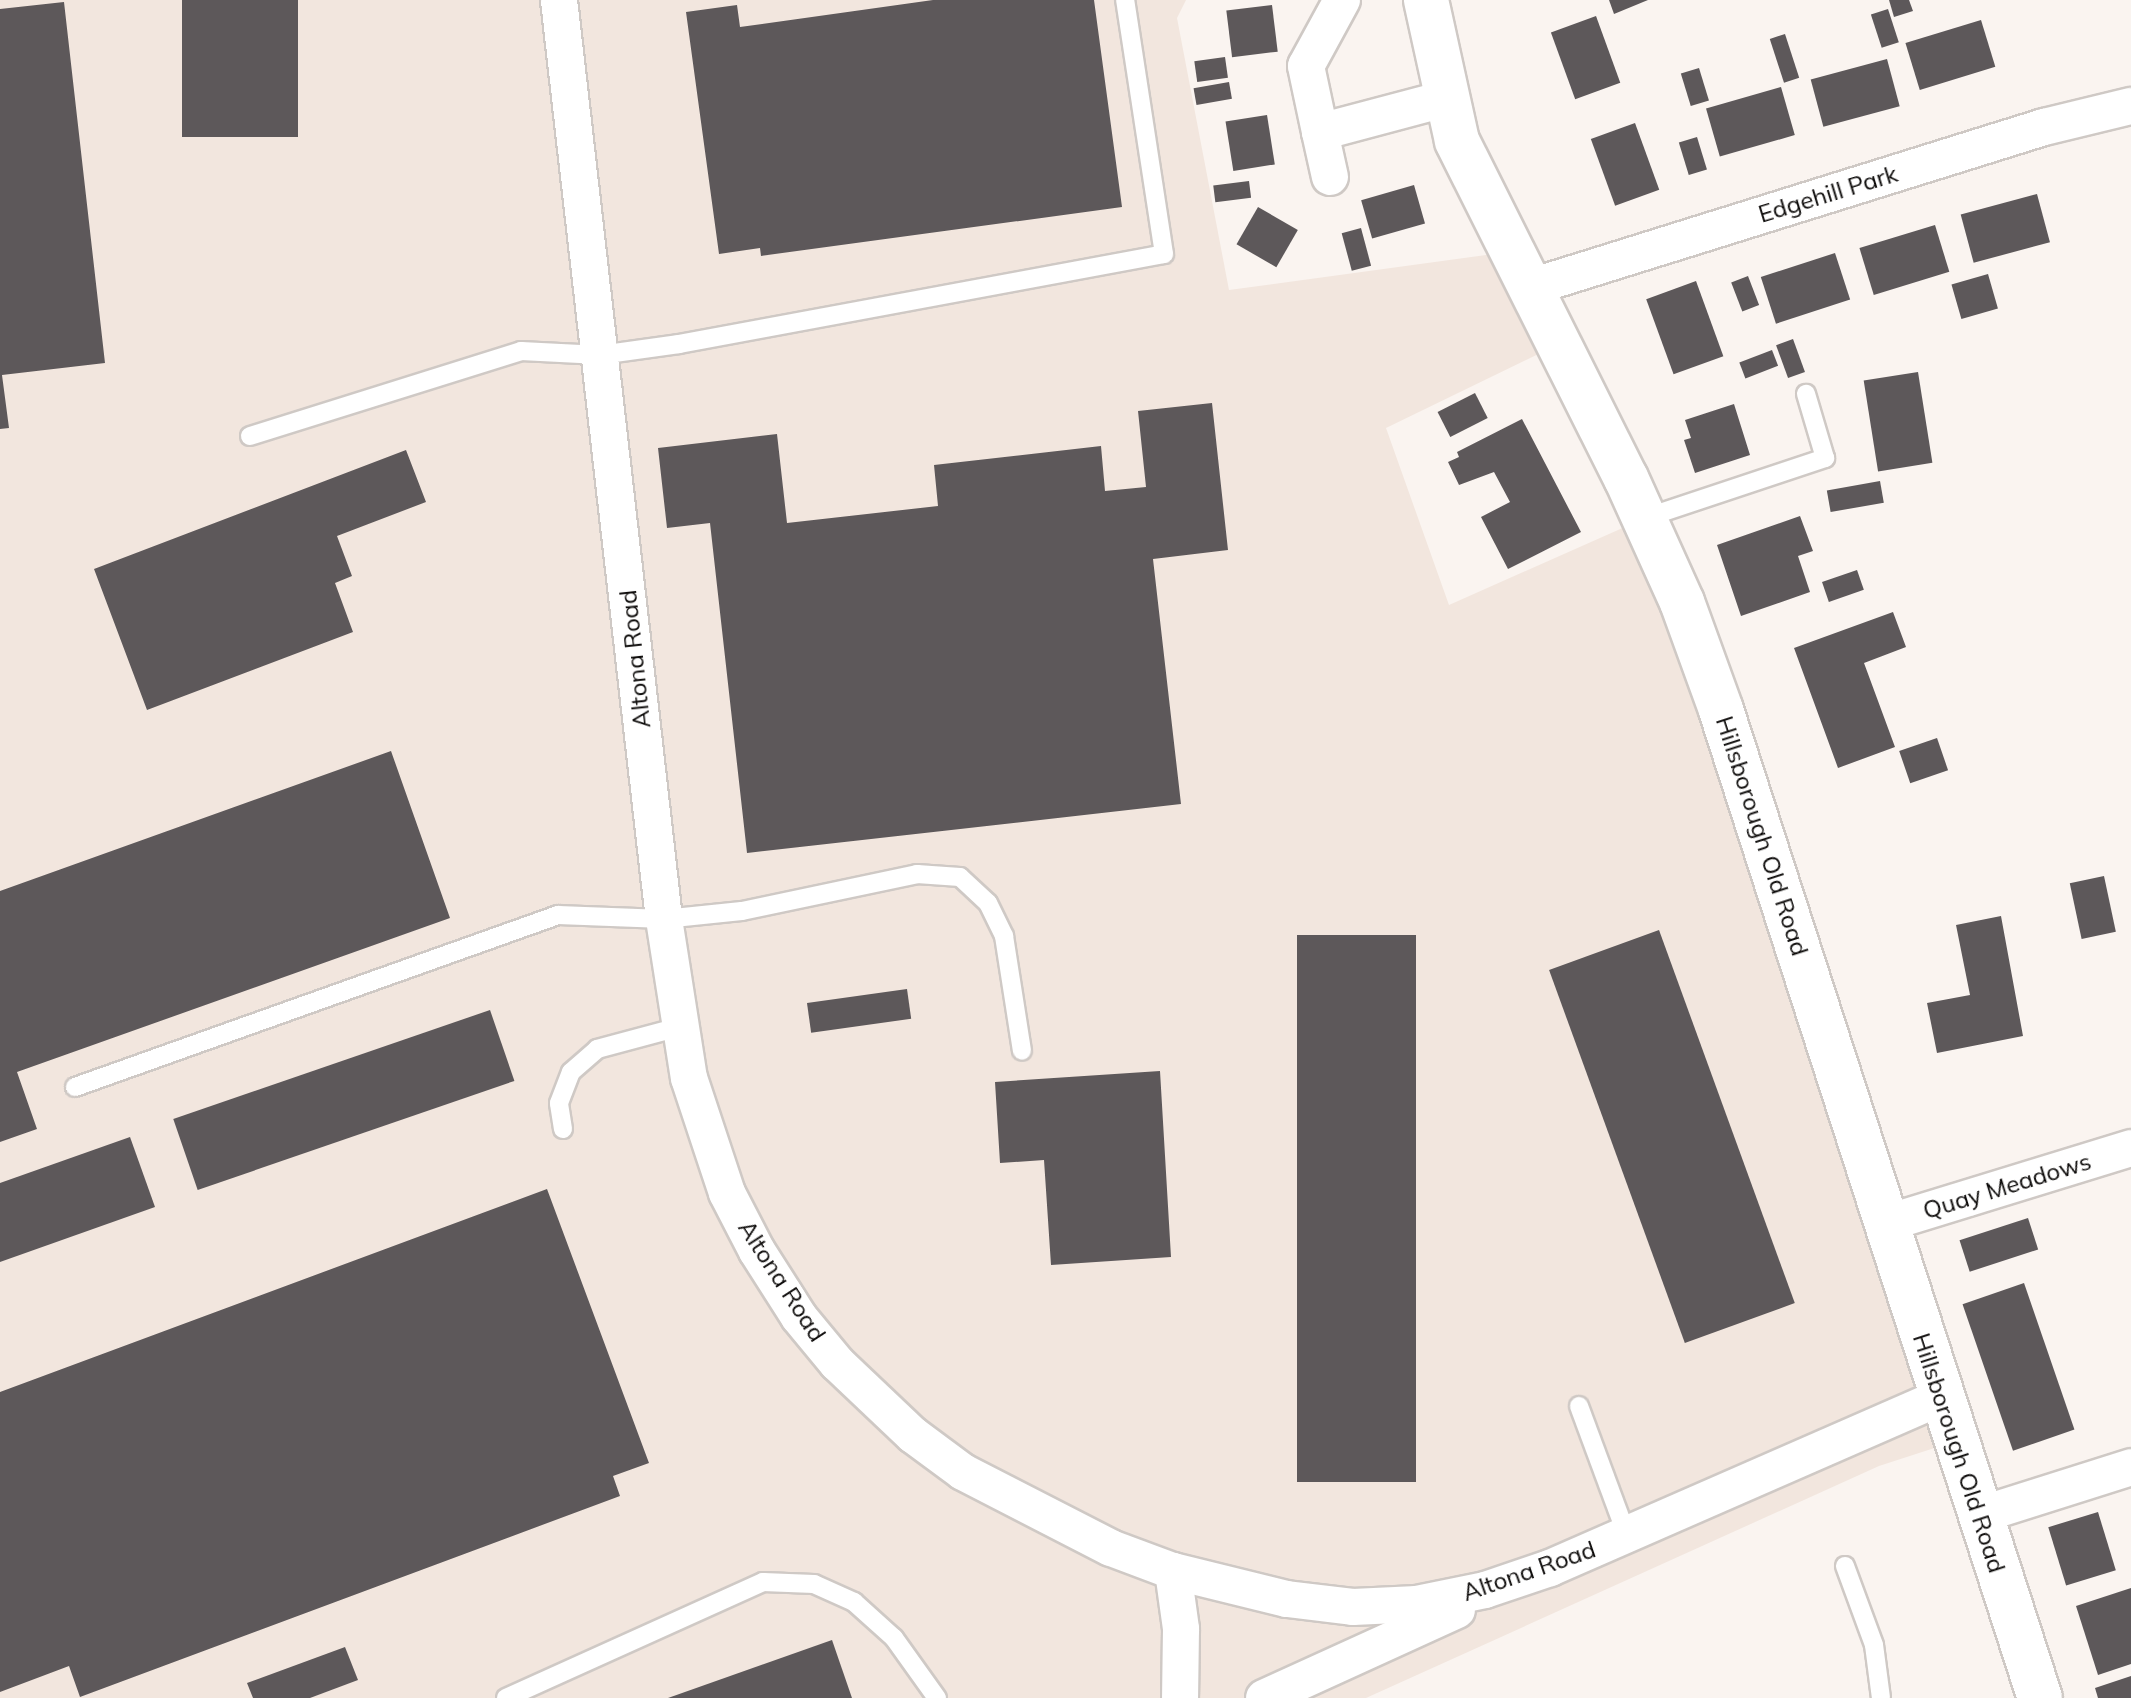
<!DOCTYPE html>
<style>
body{margin:0}
#map{position:relative;width:2131px;height:1698px;overflow:hidden;background:#faf4f0;font-family:Mulish,sans-serif}
div>[style]{position:absolute}
[style*='--x']{left:calc(var(--x)*1px);top:calc(var(--y)*1px);width:calc(var(--w)*1px);rotate:calc(var(--a)*1deg)}
.built>*{inset:0;background:#f2e6de}
.building>*{inset:0;background:#5d585a;transform-origin:0 0}
.roads{filter:drop-shadow(2px 0 #cfc9c5) drop-shadow(-2px 0 #cfc9c5) drop-shadow(0 2px #cfc9c5) drop-shadow(0 -2px #cfc9c5)}
.service>*{height:18px;margin:-9px;padding:0 9px;transform-origin:9px;border-radius:9px;background:#fff}
.minor>*{height:36px;margin:-18px;padding:0 18px;transform-origin:18px;border-radius:18px;background:#fff}
.tertiary>*{height:44px;margin:-22px;padding:0 22px;transform-origin:22px;border-radius:22px;background:#fff}
span{translate:-50% -50%;white-space:nowrap;text-align:center;line-height:1.15;-webkit-text-stroke:8px #fff;paint-order:stroke}
.street-label{font-size:24px;color:#0d0b0a}
</style>
<div id="map">
<div class="built">
<div style="clip-path:polygon(0 0,1186px 0,1177px 18px,1229px 290px,1508px 252px,1557px 345px,1386px 428px,1449px 605px,1645px 518px,1956px 1441px,1879px 1466px,1366px 1698px,0 1698px)"></div>
</div>
<div class="building">
<div style="left:182px;top:0;width:116px;height:137px"></div>
<div style="clip-path:polygon(933px 0,1094px 0,1122px 207px,761px 256px,760px 248px,719px 254px,686px 12px,737px 5px,740px 27px)"></div>
<div style="clip-path:polygon(1609px 0,1648px 0,1614px 14px)"></div>
<div style="clip-path:polygon(1889px 0,1909px 0,1913px 11px,1894px 17px)"></div>
<div style="clip-path:polygon(64px 2px,105px 363px,2px 375px,9px 428px,0 429px,0 9px)"></div>
<div style="left:1272px;top:5px;width:47px;height:46px;rotate:83deg"></div>
<div style="left:1888px;top:9px;width:35px;height:18px;rotate:72deg"></div>
<div style="left:1596px;top:16px;width:71px;height:48px;rotate:70deg"></div>
<div style="left:1981px;top:20px;width:49px;height:79px;rotate:73deg"></div>
<div style="left:1785px;top:34px;width:46px;height:16px;rotate:72deg"></div>
<div style="left:1225px;top:57px;width:21px;height:31px;rotate:82deg"></div>
<div style="left:1887px;top:59px;width:49px;height:79px;rotate:75deg"></div>
<div style="left:1699px;top:68px;width:34px;height:19px;rotate:73deg"></div>
<div style="left:1229px;top:82px;width:17px;height:36px;rotate:80deg"></div>
<div style="left:1781px;top:87px;width:50px;height:78px;rotate:74deg"></div>
<div style="left:1267px;top:115px;width:50px;height:42px;rotate:81deg"></div>
<div style="left:1635px;top:123px;width:71px;height:47px;rotate:70deg"></div>
<div style="left:1697px;top:137px;width:34px;height:19px;rotate:73deg"></div>
<div style="left:1249px;top:181px;width:17px;height:36px;rotate:83deg"></div>
<div style="left:1414px;top:185px;width:40px;height:55px;rotate:74deg"></div>
<div style="left:2037px;top:194px;width:50px;height:79px;rotate:75deg"></div>
<div style="left:1258px;top:207px;width:46px;height:43px;rotate:30deg"></div>
<div style="left:1935px;top:225px;width:49px;height:79px;rotate:73deg"></div>
<div style="left:1361px;top:228px;width:39px;height:20px;rotate:75deg"></div>
<div style="left:1835px;top:253px;width:49px;height:78px;rotate:72deg"></div>
<div style="left:1988px;top:274px;width:36px;height:38px;rotate:74deg"></div>
<div style="left:1748px;top:276px;width:31px;height:18px;rotate:69deg"></div>
<div style="left:1696px;top:281px;width:80px;height:53px;rotate:70deg"></div>
<div style="left:1793px;top:339px;width:35px;height:18px;rotate:70deg"></div>
<div style="left:1772px;top:350px;width:17px;height:35px;rotate:69deg"></div>
<div style="left:1918px;top:372px;width:92px;height:55px;rotate:81deg"></div>
<div style="left:1475px;top:393px;width:28px;height:42px;rotate:63deg"></div>
<div style="clip-path:polygon(1212px 403px,1228px 550px,1153px 559px,1181px 804px,747px 853px,710px 523px,667px 528px,658px 448px,777px 434px,787px 523px,938px 506px,934px 465px,1101px 446px,1105px 491px,1146px 487px,1138px 411px)"></div>
<div style="clip-path:polygon(1734px 404px,1750px 455px,1695px 473px,1684px 440px,1691px 438px,1685px 420px)"></div>
<div style="clip-path:polygon(1522px 419px,1581px 532px,1508px 569px,1481px 517px,1510px 502px,1494px 472px,1459px 485px,1448px 462px,1459px 457px,1457px 452px)"></div>
<div style="clip-path:polygon(406px 450px,426px 502px,337px 536px,352px 576px,335px 583px,353px 632px,147px 710px,94px 569px)"></div>
<div style="left:1880px;top:481px;width:22px;height:54px;rotate:80deg"></div>
<div style="clip-path:polygon(1800px 516px,1813px 551px,1798px 556px,1810px 592px,1741px 616px,1717px 545px)"></div>
<div style="left:1857px;top:570px;width:21px;height:37px;rotate:71deg"></div>
<div style="clip-path:polygon(1893px 612px,1906px 647px,1864px 663px,1895px 747px,1838px 768px,1794px 648px)"></div>
<div style="left:1937px;top:738px;width:34px;height:40px;rotate:71deg"></div>
<div style="clip-path:polygon(391px 751px,450px 918px,17px 1072px,37px 1129px,0 1142px,0 891px)"></div>
<div style="left:2104px;top:876px;width:57px;height:35px;rotate:78deg"></div>
<div style="clip-path:polygon(2001px 916px,2023px 1036px,1937px 1053px,1927px 1003px,1970px 995px,1956px 925px)"></div>
<div style="left:1659px;top:930px;width:397px;height:117px;rotate:70deg"></div>
<div style="left:1297px;top:935px;width:119px;height:547px"></div>
<div style="left:907px;top:989px;width:30px;height:101px;rotate:82deg"></div>
<div style="left:490px;top:1010px;width:75px;height:335px;rotate:71deg"></div>
<div style="clip-path:polygon(1160px 1071px,1171px 1257px,1051px 1265px,1044px 1160px,1000px 1163px,995px 1082px)"></div>
<div style="clip-path:polygon(130px 1137px,155px 1207px,0 1262px,0 1183px)"></div>
<div style="clip-path:polygon(547px 1189px,649px 1463px,613px 1476px,620px 1496px,80px 1697px,69px 1666px,0 1692px,0 1392px)"></div>
<div style="left:2028px;top:1218px;width:33px;height:72px;rotate:72deg"></div>
<div style="left:2024px;top:1283px;width:155px;height:65px;rotate:71deg"></div>
<div style="left:2098px;top:1512px;width:61px;height:52px;rotate:73deg"></div>
<div style="clip-path:polygon(2131px 1588px,2131px 1664px,2098px 1675px,2076px 1606px)"></div>
<div style="clip-path:polygon(832px 1640px,852px 1698px,668px 1698px)"></div>
<div style="clip-path:polygon(345px 1647px,358px 1680px,310px 1698px,253px 1698px,247px 1683px)"></div>
<div style="clip-path:polygon(2131px 1676px,2131px 1698px,2098px 1698px,2095px 1688px)"></div>
</div>
<div class="roads">
<div class="service">
<div style="--x:250;--y:436;--w:284;--a:-17.4"></div>
<div style="--x:521;--y:351;--w:79;--a:2.9"></div>
<div style="--x:600;--y:355;--w:80;--a:-7.9"></div>
<div style="--x:679;--y:344;--w:493;--a:-10.5"></div>
<div style="--x:1164;--y:254;--w:257;--a:-98.7"></div>
<div style="--x:1645;--y:518;--w:190;--a:-18.4"></div>
<div style="--x:1825;--y:458;--w:67;--a:-106.5"></div>
<div style="--x:75;--y:1087;--w:513;--a:-19.6"></div>
<div style="--x:558;--y:915;--w:106;--a:2.2"></div>
<div style="--x:664;--y:919;--w:78;--a:-5.9"></div>
<div style="--x:742;--y:911;--w:179;--a:-11.9"></div>
<div style="--x:917;--y:874;--w:43;--a:4"></div>
<div style="--x:960;--y:877;--w:38;--a:43"></div>
<div style="--x:988;--y:903;--w:37;--a:64"></div>
<div style="--x:1004;--y:936;--w:116;--a:81.1"></div>
<div style="--x:563;--y:1129;--w:26;--a:-99"></div>
<div style="--x:559;--y:1103;--w:33;--a:-69"></div>
<div style="--x:571;--y:1072;--w:35;--a:-41"></div>
<div style="--x:597;--y:1049;--w:85;--a:-15"></div>
<div style="--x:1579;--y:1406;--w:139;--a:69.7"></div>
<div style="--x:1845;--y:1566;--w:84;--a:69.8"></div>
<div style="--x:1874;--y:1645;--w:53;--a:82.5"></div>
<div style="--x:506;--y:1698;--w:282;--a:-24.3"></div>
<div style="--x:763;--y:1582;--w:51;--a:2.2"></div>
<div style="--x:814;--y:1584;--w:44;--a:24.2"></div>
<div style="--x:854;--y:1602;--w:54;--a:42"></div>
<div style="--x:894;--y:1638;--w:74;--a:54.4"></div>
</div>
<div class="minor">
<div style="--x:559;--y:0;--w:925;--a:83.48"></div>
<div style="--x:664;--y:919;--w:161;--a:81.1"></div>
<div style="--x:689;--y:1078;--w:121;--a:71.7"></div>
<div style="--x:727;--y:1193;--w:65;--a:62.7"></div>
<div style="--x:757;--y:1251;--w:78;--a:57.5"></div>
<div style="--x:799;--y:1317;--w:60;--a:50.4"></div>
<div style="--x:837;--y:1363;--w:105;--a:43.5"></div>
<div style="--x:913;--y:1435;--w:62;--a:36.5"></div>
<div style="--x:963;--y:1472;--w:166;--a:27.2"></div>
<div style="--x:1111;--y:1548;--w:66;--a:20.4"></div>
<div style="--x:1173;--y:1571;--w:117;--a:13.8"></div>
<div style="--x:1287;--y:1599;--w:66;--a:6.9"></div>
<div style="--x:1353;--y:1607;--w:64;--a:-2.7"></div>
<div style="--x:1417;--y:1604;--w:69;--a:-11.6"></div>
<div style="--x:1485;--y:1590;--w:69;--a:-18.7"></div>
<div style="--x:1550;--y:1568;--w:427;--a:-23.6"></div>
<div style="--x:1342;--y:0;--w:75;--a:118.6"></div>
<div style="--x:1306;--y:66;--w:67;--a:78"></div>
<div style="--x:1320;--y:132;--w:128;--a:-14.9"></div>
<div style="--x:1320;--y:132;--w:46;--a:77.5"></div>
<div style="--x:1528;--y:288;--w:541;--a:-17.33"></div>
<div style="--x:2044;--y:127;--w:89;--a:-13.6"></div>
<div style="--x:1884;--y:1224;--w:258;--a:-17.1"></div>
<div style="--x:1980;--y:1515;--w:158;--a:-17.6"></div>
<div style="--x:1173;--y:1571;--w:59;--a:82.1"></div>
<div style="--x:1181;--y:1629;--w:69;--a:90.8"></div>
<div style="--x:1264;--y:1698;--w:212;--a:-24.5"></div>
</div>
<div class="tertiary">
<div style="--x:1426;--y:0;--w:144;--a:77.6"></div>
<div style="--x:1457;--y:141;--w:377;--a:63.4"></div>
<div style="--x:1626;--y:478;--w:136;--a:65.7"></div>
<div style="--x:1682;--y:602;--w:115;--a:70.1"></div>
<div style="--x:1721;--y:710;--w:1038;--a:72.11"></div>
</div>
</div>
<div class="street-label">
<span style="left:1828px;top:194px;rotate:-17deg">Edgehill Park</span>
<span style="left:635px;top:659px;rotate:-96deg">Altona Road</span>
<span style="left:1762px;top:836px;rotate:72deg">Hillsborough Old Road</span>
<span style="left:2007px;top:1186px;rotate:-17deg">Quay Meadows</span>
<span style="left:782px;top:1281px;rotate:57deg">Altona Road</span>
<span style="left:1959px;top:1453px;rotate:72deg">Hillsborough Old Road</span>
<span style="left:1529px;top:1571px;rotate:-19deg">Altona Road</span>
</div>
</div>
